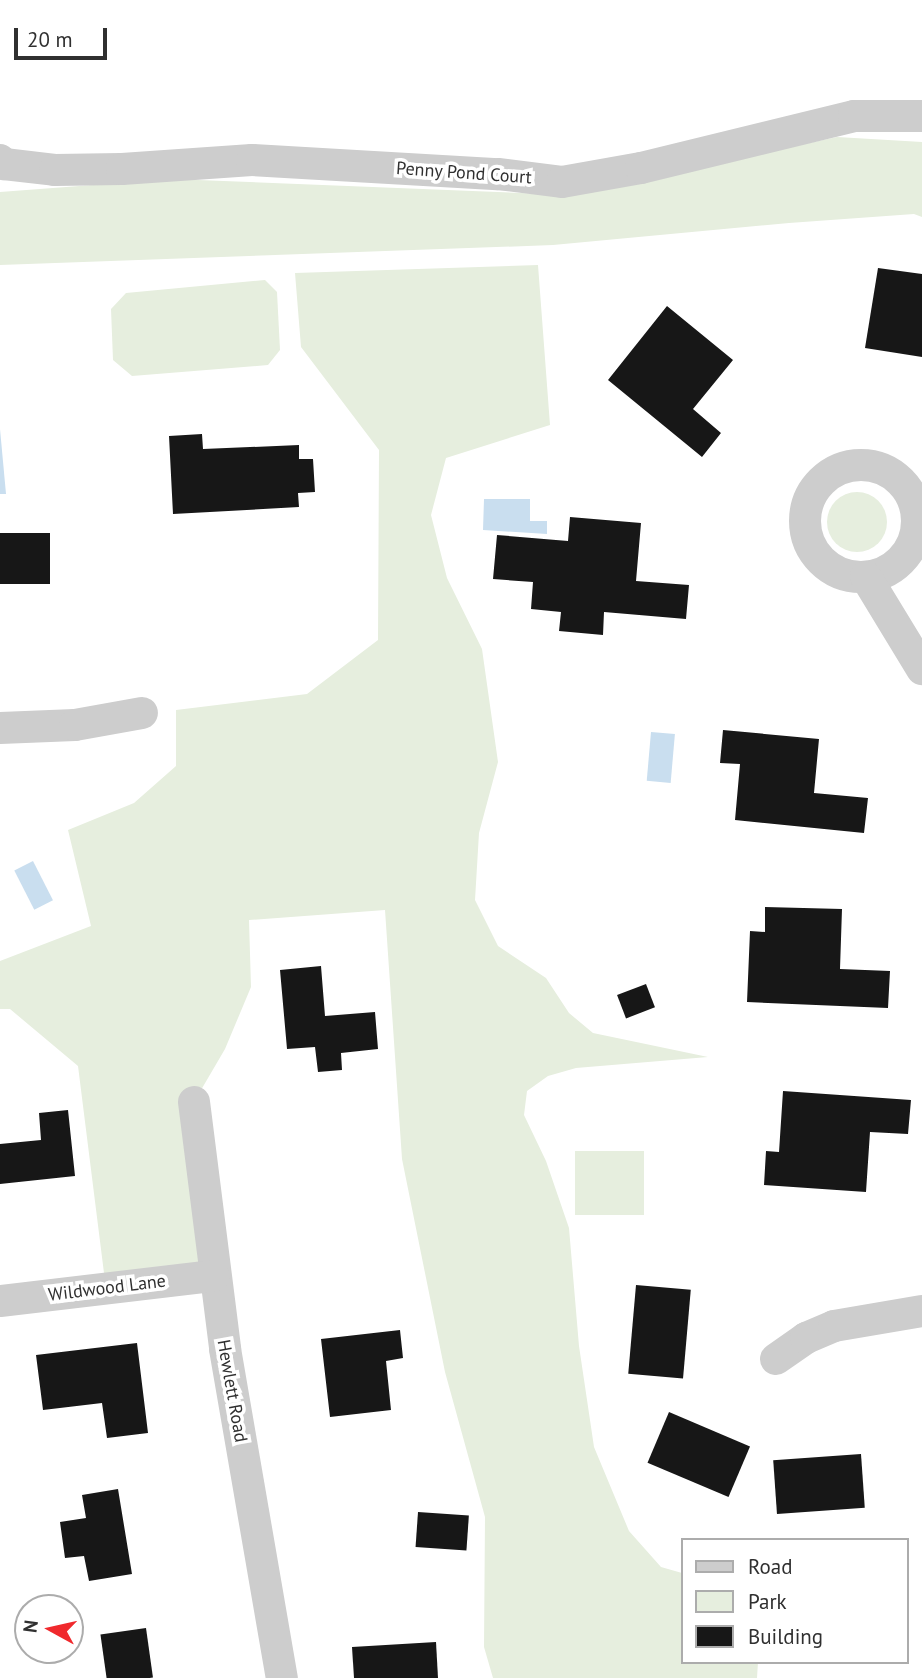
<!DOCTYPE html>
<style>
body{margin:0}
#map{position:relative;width:922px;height:1678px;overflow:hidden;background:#fff;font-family:"PT Sans",sans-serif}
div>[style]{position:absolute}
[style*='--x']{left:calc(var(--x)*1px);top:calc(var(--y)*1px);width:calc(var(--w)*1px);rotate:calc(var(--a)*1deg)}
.green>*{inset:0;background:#e6eede;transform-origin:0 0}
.round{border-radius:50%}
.water>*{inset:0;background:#c9deef;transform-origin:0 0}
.building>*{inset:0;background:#171717;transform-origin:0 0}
.minor>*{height:32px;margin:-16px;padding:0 16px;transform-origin:16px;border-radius:16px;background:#cdcdcd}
.minor>.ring{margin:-16px;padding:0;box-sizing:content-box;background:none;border:32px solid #cdcdcd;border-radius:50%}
span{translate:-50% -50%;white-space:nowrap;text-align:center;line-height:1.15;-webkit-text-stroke:7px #fff;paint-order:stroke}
.street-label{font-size:18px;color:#303030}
.legend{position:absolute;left:681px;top:1538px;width:228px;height:126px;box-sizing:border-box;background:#fff;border:2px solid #acacac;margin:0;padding:9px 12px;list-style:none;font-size:21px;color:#303030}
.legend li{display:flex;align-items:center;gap:14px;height:35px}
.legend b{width:35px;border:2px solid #acacac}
.north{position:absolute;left:14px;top:1594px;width:70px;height:70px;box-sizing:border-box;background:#fff;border:2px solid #acacac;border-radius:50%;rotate:278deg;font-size:19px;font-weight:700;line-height:28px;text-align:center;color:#303030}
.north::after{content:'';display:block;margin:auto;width:24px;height:32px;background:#f0292d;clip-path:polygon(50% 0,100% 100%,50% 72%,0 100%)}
.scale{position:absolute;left:14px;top:28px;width:93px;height:32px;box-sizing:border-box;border:4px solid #303030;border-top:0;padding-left:9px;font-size:21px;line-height:24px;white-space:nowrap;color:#303030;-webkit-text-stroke:5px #fff;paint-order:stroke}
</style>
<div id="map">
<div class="green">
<div style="clip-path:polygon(837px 137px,922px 142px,922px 217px,914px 214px,789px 223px,553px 245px,0 265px,0 192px,172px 179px,571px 195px)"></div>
<div style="clip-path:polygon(538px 265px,550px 425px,446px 458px,431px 515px,447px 578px,482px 649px,498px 762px,479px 833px,475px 900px,498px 946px,546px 978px,569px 1013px,593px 1033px,708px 1057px,576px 1068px,548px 1076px,527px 1091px,524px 1115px,546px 1161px,569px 1228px,579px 1346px,594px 1447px,629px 1531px,661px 1567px,682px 1573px,682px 1662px,758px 1662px,757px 1678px,493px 1678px,484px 1647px,485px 1517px,445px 1372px,402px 1159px,385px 910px,249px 920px,251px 987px,225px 1049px,194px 1102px,214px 1276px,106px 1289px,78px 1066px,10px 1009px,0 1009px,0 961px,91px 926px,68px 830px,134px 803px,176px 766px,176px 710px,307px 694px,378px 640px,379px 450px,301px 347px,295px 273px)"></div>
<div style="clip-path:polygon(265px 280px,277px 292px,280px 350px,268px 365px,132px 376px,113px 360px,111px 309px,126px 293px)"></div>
<div class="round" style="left:827px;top:492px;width:60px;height:60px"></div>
<div style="left:575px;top:1151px;width:69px;height:64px"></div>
</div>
<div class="water">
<div style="clip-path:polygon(0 429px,6px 494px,0 494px)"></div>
<div style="clip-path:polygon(484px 499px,530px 499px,530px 521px,547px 521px,547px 534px,483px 530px)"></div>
<div style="left:651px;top:732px;width:24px;height:49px;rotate:5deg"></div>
<div style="left:33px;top:861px;width:44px;height:21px;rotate:63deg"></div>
</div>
<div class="building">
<div style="clip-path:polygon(878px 268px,922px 274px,922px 357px,865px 348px)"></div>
<div style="clip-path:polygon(667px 306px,733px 360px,693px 409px,721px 433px,702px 457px,608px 380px)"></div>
<div style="clip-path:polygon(202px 434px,203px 449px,299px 445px,299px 459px,313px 459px,315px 492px,298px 493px,299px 507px,173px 514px,169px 436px)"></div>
<div style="clip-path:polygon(570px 517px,641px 523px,636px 581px,689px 585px,686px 619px,604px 612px,603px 635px,559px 631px,561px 612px,531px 609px,533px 582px,493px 579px,497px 535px,568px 541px)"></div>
<div style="left:0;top:533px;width:50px;height:51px"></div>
<div style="clip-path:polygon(723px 730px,819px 739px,814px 793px,868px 798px,864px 833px,735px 820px,740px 764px,720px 763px)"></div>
<div style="clip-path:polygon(765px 907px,842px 909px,840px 969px,890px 971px,888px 1008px,747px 1002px,750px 931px,765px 932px)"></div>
<div style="clip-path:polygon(321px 966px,325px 1016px,375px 1012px,378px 1049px,341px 1053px,342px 1070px,318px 1072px,315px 1047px,287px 1049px,280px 970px)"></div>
<div style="left:646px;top:984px;width:25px;height:31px;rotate:69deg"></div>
<div style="clip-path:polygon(783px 1091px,911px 1100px,908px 1134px,870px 1132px,866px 1192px,764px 1185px,766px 1151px,779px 1152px)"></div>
<div style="clip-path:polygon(68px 1110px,75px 1176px,0 1184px,0 1144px,41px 1140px,39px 1113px)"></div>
<div style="left:636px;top:1285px;width:55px;height:89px;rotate:5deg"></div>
<div style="clip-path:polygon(400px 1330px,403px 1358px,386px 1361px,391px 1410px,330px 1417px,321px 1339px)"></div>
<div style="clip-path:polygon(137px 1343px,148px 1433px,107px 1438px,102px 1403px,43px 1410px,36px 1355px)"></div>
<div style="left:669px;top:1412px;width:88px;height:55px;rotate:23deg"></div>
<div style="left:861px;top:1454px;width:54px;height:88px;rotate:86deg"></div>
<div style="clip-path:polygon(118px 1489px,132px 1574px,89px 1581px,84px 1556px,65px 1558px,60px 1522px,86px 1518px,82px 1495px)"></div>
<div style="left:418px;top:1512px;width:51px;height:35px;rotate:4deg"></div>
<div style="left:146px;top:1628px;width:50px;height:46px;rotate:82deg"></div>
<div style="clip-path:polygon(436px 1642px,438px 1678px,354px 1678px,352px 1647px)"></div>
</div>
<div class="minor">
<div style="--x:0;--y:160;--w:6;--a:45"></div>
<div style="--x:4;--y:164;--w:51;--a:6.7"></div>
<div style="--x:55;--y:170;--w:67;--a:-0.9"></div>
<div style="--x:122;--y:169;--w:130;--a:-4"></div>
<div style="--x:252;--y:160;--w:246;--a:3.3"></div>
<div style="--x:498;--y:174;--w:64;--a:7.1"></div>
<div style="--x:562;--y:182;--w:80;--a:-10"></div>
<div style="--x:641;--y:168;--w:219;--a:-13.7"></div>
<div style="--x:854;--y:116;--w:68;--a:0"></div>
<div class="ring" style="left:805px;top:465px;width:80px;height:80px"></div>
<div style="--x:866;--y:577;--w:108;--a:58.7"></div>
<div style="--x:0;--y:728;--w:75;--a:-2.3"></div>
<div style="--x:75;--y:725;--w:68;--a:-10.2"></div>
<div style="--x:194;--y:1102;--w:249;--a:82.8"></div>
<div style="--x:225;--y:1349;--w:334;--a:80.2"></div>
<div style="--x:0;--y:1301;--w:215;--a:-6.7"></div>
<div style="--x:776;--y:1359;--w:37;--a:-35"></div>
<div style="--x:806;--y:1338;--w:30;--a:-23"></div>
<div style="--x:834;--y:1326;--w:89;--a:-9.7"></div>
</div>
<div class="street-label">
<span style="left:464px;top:173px;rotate:4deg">Penny Pond Court</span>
<span style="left:107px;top:1288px;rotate:-7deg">Wildwood Lane</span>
<span style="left:232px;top:1391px;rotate:80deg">Hewlett Road</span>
</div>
<ul class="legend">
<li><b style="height:9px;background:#cdcdcd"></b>Road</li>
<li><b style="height:19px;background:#e6eede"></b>Park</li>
<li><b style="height:19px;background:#171717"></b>Building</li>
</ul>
<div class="north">N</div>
<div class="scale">20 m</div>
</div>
